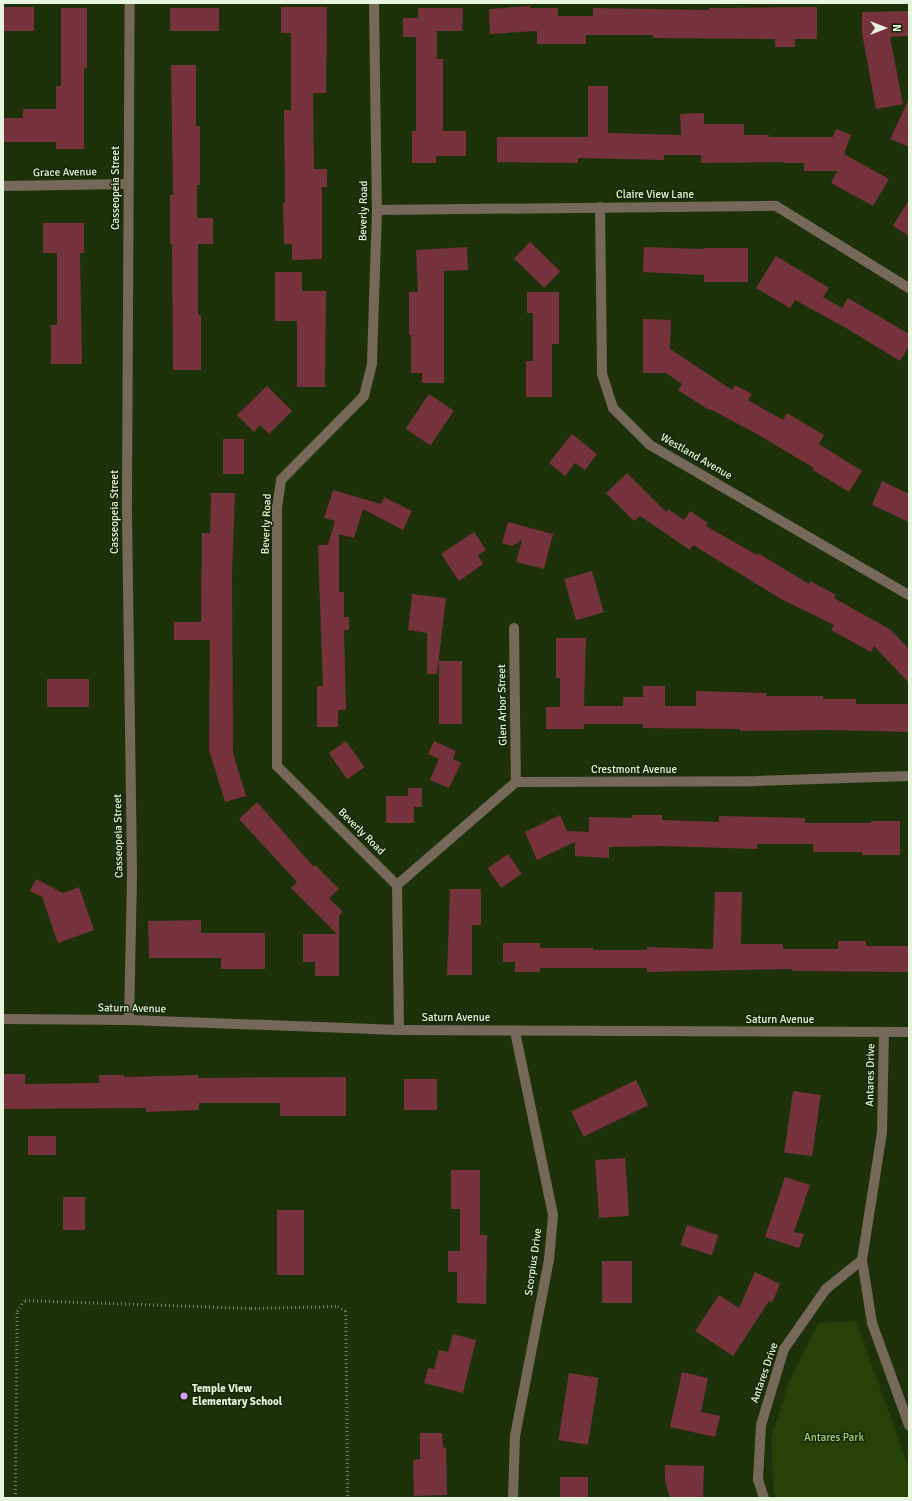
<!DOCTYPE html>
<style>
body{margin:0}
#map{position:relative;width:912px;height:1501px;overflow:hidden;background:#1d310b;font-family:Signika,sans-serif}
div>[style]{position:absolute}
[style*='--x']{left:calc(var(--x)*1px);top:calc(var(--y)*1px);width:calc(var(--w)*1px);rotate:calc(var(--a)*1deg)}
.green>*{inset:0;background:#264209}
.building>*{inset:0;background:#76333d;transform-origin:0 0}
.path>*{height:2.5px;margin-top:-1.25px;transform-origin:0;background:repeating-linear-gradient(90deg,#748565 0 1px,transparent 0 4px)}
.minor>*{height:10px;margin:-5px;padding:0 5px;transform-origin:5px;border-radius:5px;background:#766959}
.tertiary>*{height:10px;margin:-5px;padding:0 5px;transform-origin:5px;border-radius:5px;background:#766959}
.dots>*{width:11px;height:11px;translate:-50% -50%;box-sizing:border-box;border:2px solid #142702;border-radius:50%}
span{translate:-50% -50%;white-space:nowrap;text-align:center;line-height:1.15;-webkit-text-stroke:3px #142702;paint-order:stroke}
.street-label{font-size:11px;color:#e7f4de}
.poi-label{font-size:11px;color:#e7f4de;font-weight:700}
.left{translate:0 -50%;text-align:left}
.park-label{font-size:11px;color:#a3d37e}
.frame{position:absolute;inset:0;border:4px solid #e7f4de;pointer-events:none}
.north{position:absolute;left:864px;top:8px;width:40px;height:40px;-webkit-text-stroke:3px #142702;paint-order:stroke;rotate:90deg;font-size:11px;font-weight:700;line-height:16px;text-align:center;color:#e7f4de}
.north::after{content:'';display:block;margin:auto;width:14px;height:18px;background:#e7f4de;clip-path:polygon(50% 0,100% 100%,50% 72%,0 100%)}
</style>
<div id="map">
<div class="green">
<div style="clip-path:polygon(856px 1321px,909px 1468px,909px 1498px,777px 1498px,774px 1494px,771px 1438px,789px 1381px,818px 1323px)"></div>
</div>
<div class="building">
<div style="clip-path:polygon(530px 6px,530px 8px,558px 8px,558px 16px,593px 16px,593px 8px,709px 10px,709px 8px,817px 7px,817px 39px,795px 39px,795px 47px,775px 47px,775px 39px,653px 38px,653px 35px,586px 35px,586px 44px,537px 44px,537px 31px,490px 34px,489px 9px)"></div>
<div style="left:3px;top:7px;width:31px;height:24px"></div>
<div style="clip-path:polygon(281px 7px,327px 7px,326px 93px,313px 93px,314px 169px,327px 169px,327px 187px,322px 187px,322px 259px,292px 260px,292px 244px,284px 244px,283px 203px,285px 203px,284px 110px,291px 110px,291px 33px,281px 33px)"></div>
<div style="clip-path:polygon(61px 8px,87px 8px,87px 68px,84px 68px,84px 149px,56px 149px,56px 142px,3px 142px,3px 118px,23px 118px,23px 109px,56px 109px,56px 86px,61px 86px)"></div>
<div style="left:170px;top:8px;width:49px;height:23px"></div>
<div style="clip-path:polygon(418px 8px,463px 8px,462px 31px,437px 31px,437px 59px,443px 59px,443px 131px,466px 131px,466px 156px,436px 156px,436px 163px,412px 163px,412px 131px,416px 131px,416px 37px,403px 37px,403px 18px,418px 18px)"></div>
<div style="clip-path:polygon(909px 11px,909px 36px,890px 37px,903px 104px,876px 109px,862px 33px,862px 12px)"></div>
<div style="clip-path:polygon(171px 65px,196px 65px,196px 126px,200px 126px,200px 185px,197px 185px,197px 218px,213px 218px,213px 244px,198px 244px,198px 315px,201px 315px,201px 370px,173px 370px,172px 244px,170px 244px,170px 195px,173px 195px)"></div>
<div style="clip-path:polygon(588px 86px,608px 86px,608px 133px,681px 135px,680px 114px,704px 113px,704px 124px,744px 124px,744px 135px,769px 135px,769px 137px,833px 137px,836px 129px,851px 135px,844px 154px,889px 179px,873px 206px,831px 183px,837px 171px,804px 171px,804px 163px,783px 163px,783px 162px,701px 163px,701px 155px,664px 155px,664px 160px,578px 158px,578px 163px,497px 162px,497px 137px,588px 137px)"></div>
<div style="clip-path:polygon(909px 99px,909px 147px,890px 139px)"></div>
<div style="clip-path:polygon(909px 200px,909px 236px,893px 226px)"></div>
<div style="clip-path:polygon(43px 223px,84px 223px,84px 253px,80px 253px,82px 364px,51px 364px,51px 325px,57px 325px,57px 253px,43px 253px)"></div>
<div style="left:530px;top:242px;width:42px;height:23px;rotate:44deg"></div>
<div style="clip-path:polygon(467px 247px,468px 270px,444px 271px,444px 383px,422px 383px,422px 373px,411px 373px,411px 335px,409px 335px,409px 292px,418px 292px,416px 250px)"></div>
<div style="clip-path:polygon(644px 247px,704px 249px,704px 248px,748px 248px,748px 282px,704px 282px,704px 275px,643px 272px)"></div>
<div style="clip-path:polygon(776px 256px,829px 288px,823px 297px,842px 308px,848px 298px,909px 334px,909px 346px,900px 361px,846px 328px,795px 300px,790px 308px,756px 288px)"></div>
<div style="clip-path:polygon(275px 272px,302px 272px,302px 291px,326px 291px,325px 387px,297px 387px,297px 321px,275px 321px)"></div>
<div style="clip-path:polygon(527px 292px,559px 292px,559px 344px,552px 344px,552px 397px,526px 397px,526px 361px,533px 361px,533px 313px,527px 313px)"></div>
<div style="clip-path:polygon(643px 319px,671px 320px,670px 349px,732px 390px,735px 385px,752px 394px,748px 400px,783px 420px,787px 413px,824px 435px,819px 444px,862px 471px,849px 492px,813px 470px,814px 468px,757px 434px,710px 409px,709px 410px,678px 390px,682px 384px,666px 373px,643px 373px)"></div>
<div style="clip-path:polygon(267px 386px,292px 411px,269px 434px,260px 425px,254px 432px,237px 415px)"></div>
<div style="left:429px;top:394px;width:30px;height:42px;rotate:34deg"></div>
<div style="clip-path:polygon(572px 434px,597px 454px,585px 470px,575px 463px,565px 476px,549px 463px)"></div>
<div style="left:223px;top:439px;width:21px;height:35px"></div>
<div style="clip-path:polygon(627px 473px,666px 512px,668px 509px,684px 520px,690px 511px,708px 523px,706px 526px,757px 555px,758px 553px,809px 584px,810px 581px,836px 595px,834px 598px,891px 630px,909px 649px,909px 683px,874px 646px,871px 652px,831px 630px,834px 625px,781px 599px,693px 545px,690px 550px,640px 516px,634px 521px,606px 493px)"></div>
<div style="clip-path:polygon(882px 481px,909px 494px,909px 522px,872px 505px)"></div>
<div style="clip-path:polygon(333px 490px,381px 504px,384px 497px,412px 511px,403px 530px,363px 509px,354px 538px,339px 534px,339px 592px,344px 592px,344px 617px,349px 617px,349px 630px,344px 630px,346px 710px,338px 710px,338px 727px,317px 727px,317px 686px,323px 686px,318px 545px,328px 545px,335px 521px,324px 518px)"></div>
<div style="clip-path:polygon(211px 493px,235px 493px,232px 573px,233px 753px,246px 796px,225px 802px,209px 750px,210px 640px,174px 640px,174px 622px,201px 622px,202px 533px,210px 533px)"></div>
<div style="clip-path:polygon(508px 522px,553px 534px,544px 569px,516px 562px,522px 540px,512px 546px,502px 543px)"></div>
<div style="clip-path:polygon(474px 532px,486px 550px,478px 555px,483px 564px,459px 581px,441px 554px)"></div>
<div style="left:592px;top:571px;width:43px;height:29px;rotate:74deg"></div>
<div style="clip-path:polygon(412px 594px,446px 598px,437px 674px,427px 674px,427px 633px,408px 630px)"></div>
<div style="clip-path:polygon(556px 638px,586px 638px,584px 706px,623px 706px,623px 697px,643px 697px,643px 686px,665px 686px,665px 706px,696px 706px,696px 691px,766px 693px,766px 696px,823px 696px,823px 699px,856px 699px,856px 704px,909px 704px,909px 732px,831px 730px,740px 731px,740px 729px,643px 728px,643px 724px,584px 724px,584px 729px,546px 729px,546px 707px,560px 707px,560px 678px,556px 678px)"></div>
<div style="left:439px;top:661px;width:23px;height:63px"></div>
<div style="left:47px;top:679px;width:42px;height:28px"></div>
<div style="left:346px;top:741px;width:32px;height:21px;rotate:55deg"></div>
<div style="clip-path:polygon(434px 741px,456px 751px,453px 759px,461px 763px,449px 788px,430px 780px,439px 759px,428px 754px)"></div>
<div style="clip-path:polygon(408px 788px,422px 788px,422px 807px,414px 807px,414px 823px,386px 823px,386px 796px,408px 796px)"></div>
<div style="clip-path:polygon(257px 802px,313px 866px,315px 865px,339px 889px,329px 898px,343px 912px,339px 916px,339px 976px,315px 976px,315px 962px,303px 962px,303px 934px,337px 934px,291px 888px,297px 882px,239px 819px)"></div>
<div style="clip-path:polygon(560px 815px,567px 831px,589px 832px,589px 817px,632px 818px,632px 815px,662px 815px,662px 820px,719px 822px,719px 816px,805px 818px,805px 823px,871px 823px,871px 821px,900px 821px,900px 855px,862px 855px,862px 852px,813px 852px,813px 844px,757px 844px,757px 849px,662px 846px,609px 847px,609px 858px,575px 856px,575px 842px,537px 860px,525px 832px)"></div>
<div style="left:508px;top:854px;width:24px;height:25px;rotate:55deg"></div>
<div style="clip-path:polygon(36px 879px,63px 893px,79px 887px,94px 930px,58px 943px,42px 897px,30px 891px)"></div>
<div style="clip-path:polygon(450px 889px,481px 889px,481px 925px,472px 925px,472px 975px,447px 975px)"></div>
<div style="clip-path:polygon(715px 892px,742px 892px,741px 944px,783px 944px,783px 949px,838px 949px,838px 941px,866px 941px,866px 946px,909px 946px,909px 972px,792px 971px,792px 969px,647px 972px,647px 968px,540px 968px,540px 972px,515px 972px,515px 962px,503px 962px,503px 943px,540px 943px,540px 948px,593px 948px,593px 950px,647px 950px,647px 947px,713px 949px)"></div>
<div style="clip-path:polygon(201px 920px,201px 933px,265px 933px,265px 969px,221px 969px,221px 958px,149px 958px,148px 921px)"></div>
<div style="clip-path:polygon(3px 1074px,25px 1074px,25px 1084px,99px 1083px,99px 1075px,124px 1075px,124px 1077px,198px 1075px,198px 1078px,346px 1077px,346px 1116px,280px 1116px,280px 1103px,199px 1103px,199px 1110px,146px 1112px,146px 1108px,3px 1109px)"></div>
<div style="left:404px;top:1079px;width:33px;height:31px"></div>
<div style="left:636px;top:1080px;width:28px;height:72px;rotate:64deg"></div>
<div style="left:793px;top:1091px;width:28px;height:62px;rotate:8deg"></div>
<div style="left:28px;top:1136px;width:28px;height:19px"></div>
<div style="left:625px;top:1158px;width:58px;height:30px;rotate:86deg"></div>
<div style="clip-path:polygon(451px 1170px,480px 1170px,480px 1235px,487px 1235px,486px 1304px,457px 1303px,457px 1272px,448px 1272px,448px 1251px,460px 1251px,460px 1209px,451px 1209px)"></div>
<div style="clip-path:polygon(785px 1177px,810px 1185px,794px 1232px,804px 1234px,799px 1248px,765px 1237px)"></div>
<div style="left:63px;top:1197px;width:22px;height:33px"></div>
<div style="left:277px;top:1210px;width:27px;height:65px"></div>
<div style="left:687px;top:1225px;width:33px;height:21px;rotate:18deg"></div>
<div style="left:602px;top:1261px;width:30px;height:42px"></div>
<div style="clip-path:polygon(755px 1272px,780px 1284px,772px 1303px,769px 1301px,733px 1356px,695px 1331px,719px 1295px,739px 1308px)"></div>
<div style="clip-path:polygon(453px 1334px,476px 1340px,463px 1393px,424px 1383px,428px 1368px,434px 1369px,439px 1350px,448px 1352px)"></div>
<div style="clip-path:polygon(682px 1372px,708px 1378px,701px 1412px,720px 1416px,715px 1437px,670px 1427px)"></div>
<div style="left:569px;top:1373px;width:30px;height:68px;rotate:9deg"></div>
<div style="clip-path:polygon(420px 1433px,442px 1433px,443px 1448px,446px 1447px,447px 1495px,414px 1496px,413px 1460px,420px 1459px)"></div>
<div style="clip-path:polygon(665px 1465px,704px 1466px,703px 1498px,670px 1498px,665px 1481px)"></div>
<div style="left:560px;top:1477px;width:28px;height:21px"></div>
</div>
<div class="path">
<div style="--x:15;--y:1498;--w:187;--a:-89.4"></div>
<div style="--x:17;--y:1311;--w:14;--a:-54"></div>
<div style="--x:25;--y:1300;--w:226;--a:2"></div>
<div style="--x:251;--y:1308;--w:87;--a:-1.3"></div>
<div style="--x:338;--y:1306;--w:9;--a:32"></div>
<div style="--x:346;--y:1311;--w:187;--a:89.4"></div>
</div>
<div class="minor">
<div style="--x:374;--y:3;--w:207;--a:89.2"></div>
<div style="--x:377;--y:210;--w:154;--a:91.9"></div>
<div style="--x:372;--y:364;--w:33;--a:104"></div>
<div style="--x:364;--y:396;--w:118;--a:134.7"></div>
<div style="--x:281;--y:480;--w:27;--a:98"></div>
<div style="--x:277;--y:507;--w:259;--a:90"></div>
<div style="--x:277;--y:766;--w:169;--a:44.8"></div>
<div style="--x:397;--y:885;--w:145;--a:89.2"></div>
<div style="--x:3;--y:186;--w:125;--a:-0.9"></div>
<div style="--x:600;--y:207;--w:167;--a:89.3"></div>
<div style="--x:602;--y:374;--w:36;--a:72"></div>
<div style="--x:613;--y:408;--w:52;--a:45"></div>
<div style="--x:650;--y:445;--w:299;--a:30.1"></div>
<div style="--x:377;--y:210;--w:399;--a:-0.6"></div>
<div style="--x:776;--y:206;--w:156;--a:31.7"></div>
<div style="--x:514;--y:628;--w:154;--a:89.3"></div>
<div style="--x:397;--y:885;--w:157;--a:-40.9"></div>
<div style="--x:516;--y:782;--w:241;--a:-0.2"></div>
<div style="--x:757;--y:781;--w:152;--a:-1.9"></div>
<div style="--x:129;--y:1020;--w:148;--a:-88.8"></div>
<div style="--x:132;--y:872;--w:372;--a:-90.8"></div>
<div style="--x:127;--y:500;--w:497;--a:-89.7"></div>
<div style="--x:862;--y:1260;--w:130;--a:-81.1"></div>
<div style="--x:882;--y:1132;--w:100;--a:-88.9"></div>
<div style="--x:513;--y:1498;--w:62;--a:-88.2"></div>
<div style="--x:515;--y:1436;--w:179;--a:-79.1"></div>
<div style="--x:549;--y:1260;--w:45;--a:-84.9"></div>
<div style="--x:553;--y:1215;--w:188;--a:-101.7"></div>
<div style="--x:764;--y:1498;--w:19;--a:-108"></div>
<div style="--x:758;--y:1480;--w:55;--a:-86.9"></div>
<div style="--x:761;--y:1425;--w:79;--a:-73.2"></div>
<div style="--x:784;--y:1349;--w:73;--a:-55"></div>
<div style="--x:826;--y:1289;--w:46;--a:-38.9"></div>
<div style="--x:862;--y:1260;--w:64;--a:81"></div>
<div style="--x:872;--y:1323;--w:109;--a:70.1"></div>
</div>
<div class="tertiary">
<div style="--x:3;--y:1019;--w:126;--a:0.5"></div>
<div style="--x:129;--y:1020;--w:270;--a:2.1"></div>
<div style="--x:399;--y:1030;--w:510;--a:0.22"></div>
</div>
<div class="dots">
<div style="left:184px;top:1396px;background:#d79bf9"></div>
</div>
<div class="street-label">
<span style="left:65px;top:173px;rotate:-1deg">Grace Avenue</span>
<span style="left:116px;top:188px;rotate:-90deg">Casseopeia Street</span>
<span style="left:655px;top:195px">Claire View Lane</span>
<span style="left:364px;top:211px;rotate:-89deg">Beverly Road</span>
<span style="left:696px;top:457px;rotate:30deg">Westland Avenue</span>
<span style="left:115px;top:512px;rotate:-90deg">Casseopeia Street</span>
<span style="left:267px;top:524px;rotate:-88deg">Beverly Road</span>
<span style="left:503px;top:705px;rotate:-91deg">Glen Arbor Street</span>
<span style="left:634px;top:770px">Crestmont Avenue</span>
<span style="left:361px;top:832px;rotate:45deg">Beverly Road</span>
<span style="left:119px;top:836px;rotate:-91deg">Casseopeia Street</span>
<span style="left:132px;top:1009px;rotate:1deg">Saturn Avenue</span>
<span style="left:456px;top:1018px">Saturn Avenue</span>
<span style="left:780px;top:1020px">Saturn Avenue</span>
<span style="left:871px;top:1075px;rotate:-89deg">Antares Drive</span>
<span style="left:534px;top:1262px;rotate:-82deg">Scorpius Drive</span>
<span style="left:765px;top:1373px;rotate:-71deg">Antares Drive</span>
</div>
<div class="poi-label">
<span class="left" style="left:192px;top:1396px">Temple View<br>Elementary School</span>
</div>
<div class="park-label">
<span style="left:834px;top:1438px">Antares Park</span>
</div>
<div class="frame"></div>
<div class="north">N</div>
</div>
